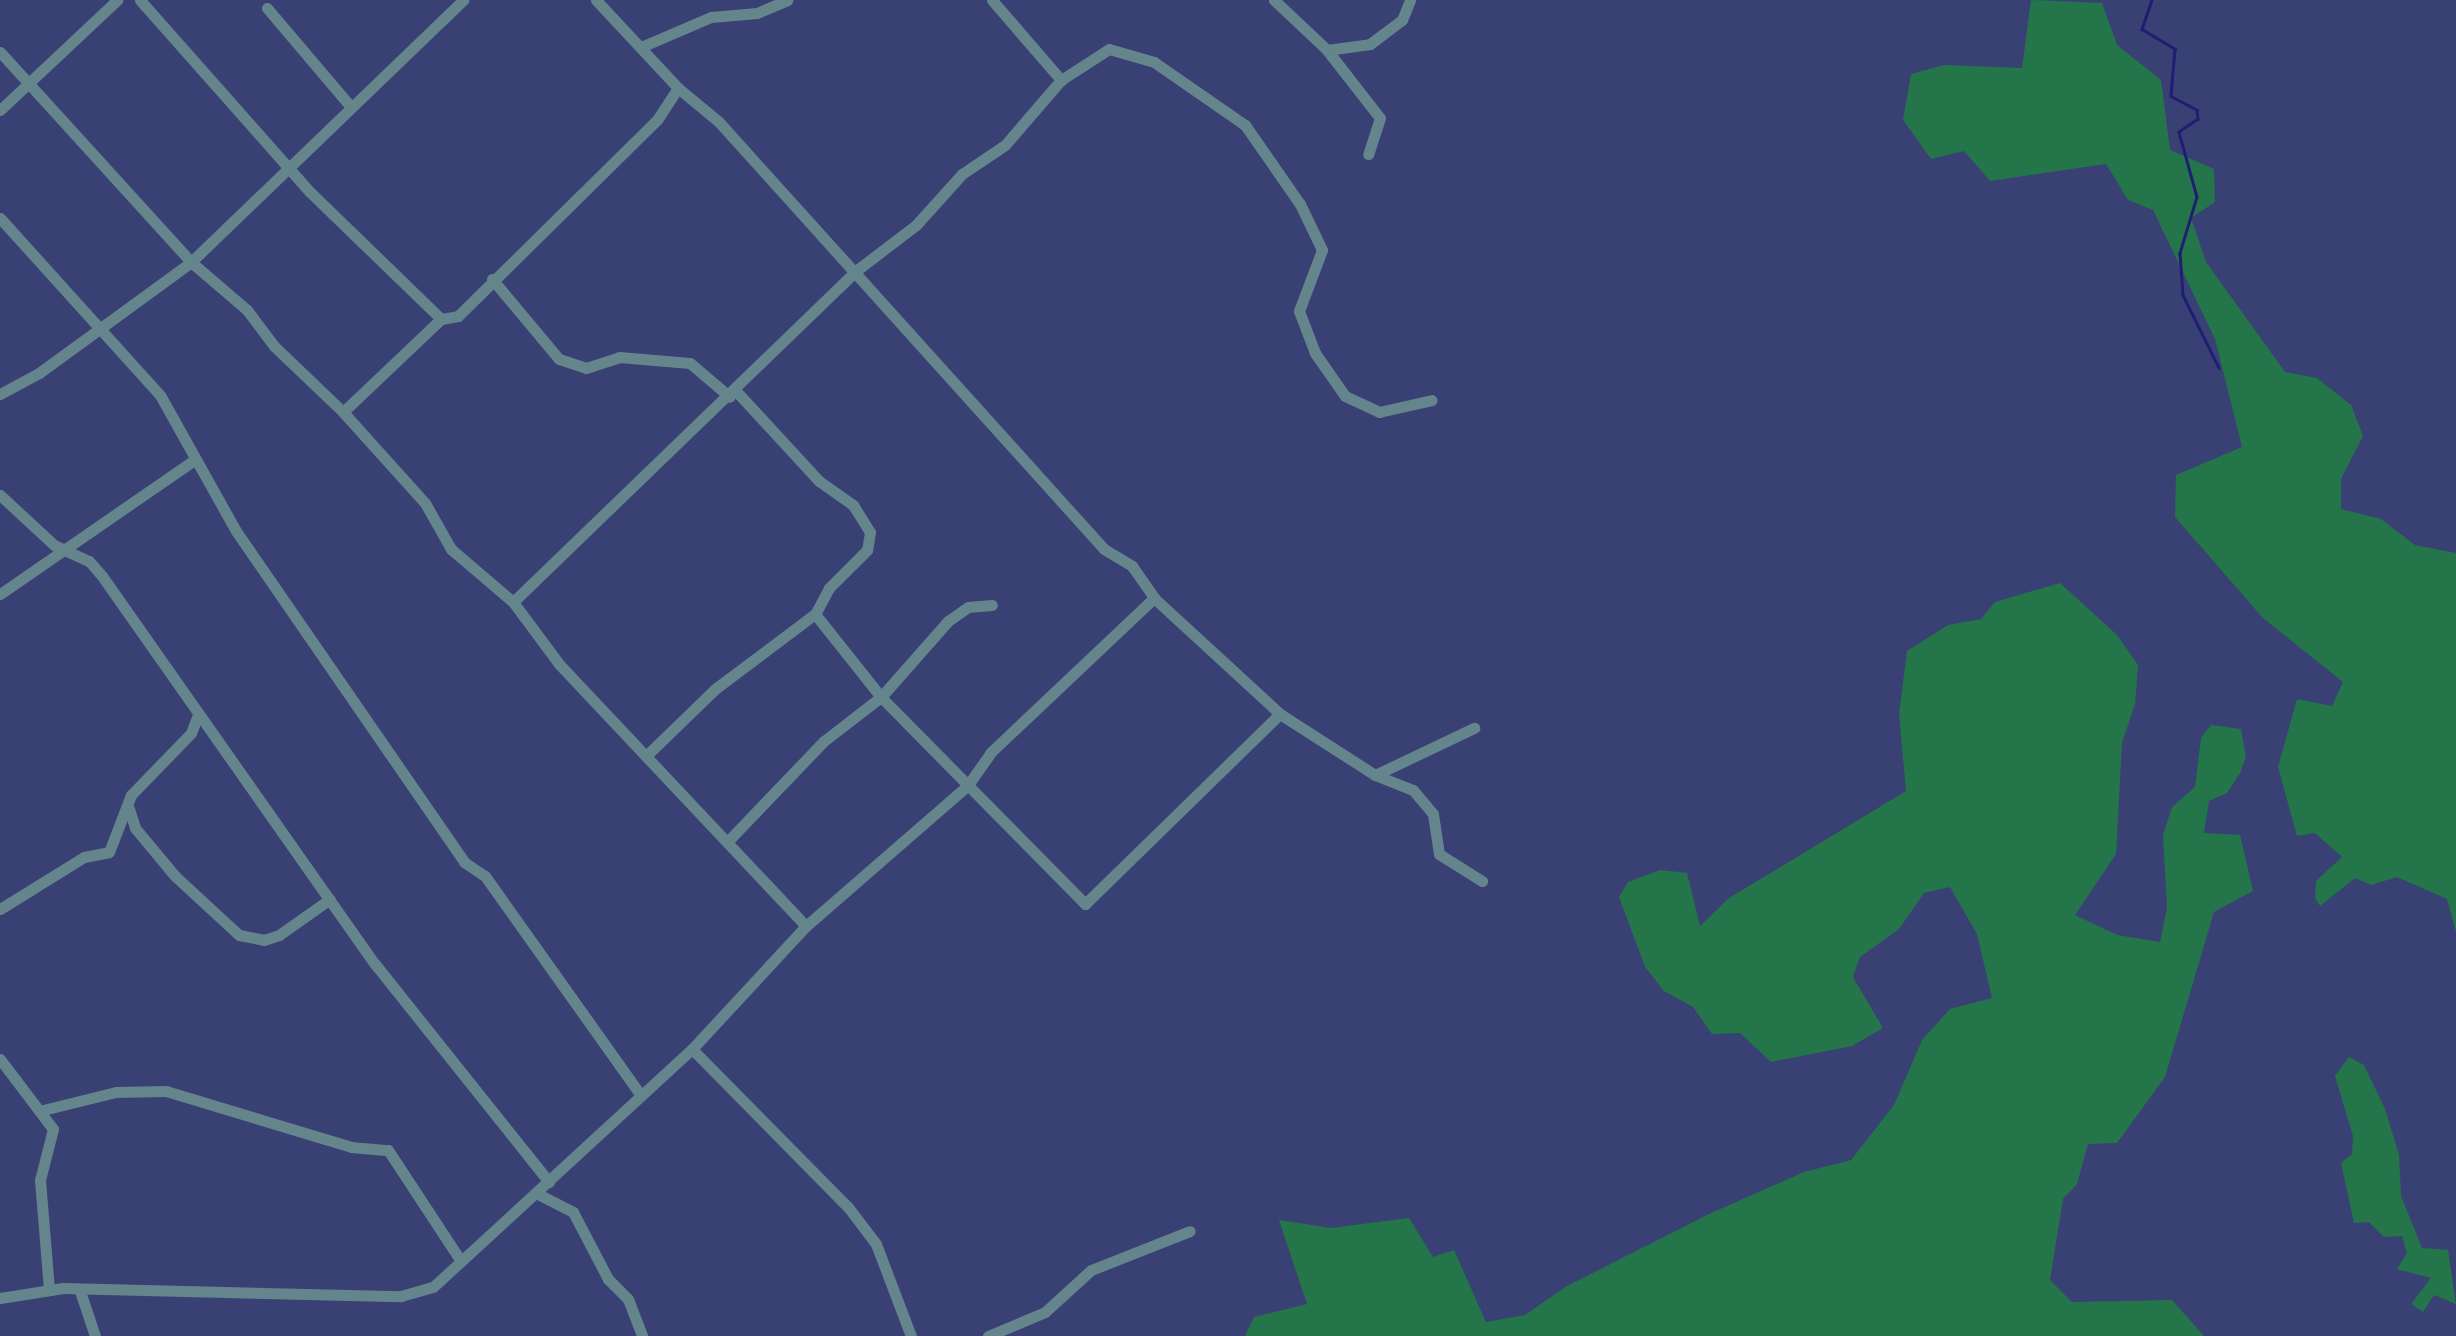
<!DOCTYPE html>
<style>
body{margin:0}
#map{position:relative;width:2456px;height:1336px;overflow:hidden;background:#394174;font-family:"Alegreya Sans",sans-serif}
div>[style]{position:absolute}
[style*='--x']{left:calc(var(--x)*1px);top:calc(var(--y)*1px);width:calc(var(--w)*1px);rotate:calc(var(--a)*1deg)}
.green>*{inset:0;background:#247549}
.stream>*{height:2.5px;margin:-1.25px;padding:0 1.25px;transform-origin:1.25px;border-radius:1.25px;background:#201e72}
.minor>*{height:11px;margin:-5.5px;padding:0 5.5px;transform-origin:5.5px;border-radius:5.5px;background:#65858d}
span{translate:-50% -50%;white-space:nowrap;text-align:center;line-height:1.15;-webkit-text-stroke:8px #303668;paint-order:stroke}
</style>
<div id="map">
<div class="green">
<div style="clip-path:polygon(2031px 0,2102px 3px,2117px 45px,2161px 80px,2170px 150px,2214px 169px,2215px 202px,2191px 218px,2206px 262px,2285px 372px,2317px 378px,2351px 405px,2363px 436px,2341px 479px,2341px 509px,2381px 519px,2415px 545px,2456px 553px,2456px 932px,2447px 899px,2397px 877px,2371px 885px,2355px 878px,2320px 906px,2315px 898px,2316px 881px,2342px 857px,2315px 833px,2297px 836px,2278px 767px,2297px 699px,2332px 706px,2343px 682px,2263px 618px,2175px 517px,2176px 475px,2242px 447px,2215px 339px,2153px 210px,2128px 200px,2106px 164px,1990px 181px,1964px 151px,1931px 159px,1903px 120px,1911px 74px,1944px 65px,2022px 68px)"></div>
<div style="clip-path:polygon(2060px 583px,2117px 635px,2138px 665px,2135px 704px,2122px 743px,2116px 854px,2075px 915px,2117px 935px,2160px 942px,2167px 908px,2163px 835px,2172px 807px,2195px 787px,2201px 738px,2211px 725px,2241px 729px,2246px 757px,2240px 773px,2227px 793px,2209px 801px,2204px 833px,2240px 835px,2253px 891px,2214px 912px,2165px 1077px,2117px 1143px,2088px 1144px,2077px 1184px,2063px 1199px,2050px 1280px,2072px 1302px,2172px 1300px,2204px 1336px,1245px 1336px,1254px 1317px,1307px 1304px,1279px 1220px,1331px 1228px,1409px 1218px,1433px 1257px,1454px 1250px,1486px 1322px,1525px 1315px,1567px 1286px,1709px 1214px,1804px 1172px,1851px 1160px,1894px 1105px,1922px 1040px,1950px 1009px,1992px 998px,1977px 934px,1950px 887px,1924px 893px,1899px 929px,1860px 957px,1853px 977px,1883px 1028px,1852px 1046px,1771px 1062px,1740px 1033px,1712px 1034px,1693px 1007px,1664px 991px,1645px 967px,1619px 897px,1628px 882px,1660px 870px,1687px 873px,1700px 926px,1729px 898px,1906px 791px,1899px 714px,1907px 651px,1948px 625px,1981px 619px,1995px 602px)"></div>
<div style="clip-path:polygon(2349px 1057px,2364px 1065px,2385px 1109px,2399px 1155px,2401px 1196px,2422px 1248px,2448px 1250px,2456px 1304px,2434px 1295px,2423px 1312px,2411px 1304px,2431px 1278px,2397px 1269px,2407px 1253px,2402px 1236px,2384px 1237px,2369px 1222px,2354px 1223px,2341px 1163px,2352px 1154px,2353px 1136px,2335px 1076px)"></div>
</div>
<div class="stream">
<div style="--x:2152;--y:0;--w:31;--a:109"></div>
<div style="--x:2142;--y:29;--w:39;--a:31"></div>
<div style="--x:2175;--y:49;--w:47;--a:94.9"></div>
<div style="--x:2171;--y:96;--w:30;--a:28"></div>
<div style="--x:2197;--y:110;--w:9;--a:84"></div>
<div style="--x:2198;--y:119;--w:23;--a:146"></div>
<div style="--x:2179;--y:132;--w:67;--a:74.5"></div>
<div style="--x:2197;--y:197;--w:59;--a:106.9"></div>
<div style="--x:2180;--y:253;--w:42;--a:85.9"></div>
<div style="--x:2183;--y:295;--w:81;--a:63.7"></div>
</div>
<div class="minor">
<div style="--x:140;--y:0;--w:256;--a:48.5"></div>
<div style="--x:310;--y:192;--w:182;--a:44.1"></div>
<div style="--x:596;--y:0;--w:120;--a:47"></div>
<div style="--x:678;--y:88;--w:53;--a:39.7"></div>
<div style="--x:719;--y:122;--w:575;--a:47.96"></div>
<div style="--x:1104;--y:549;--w:33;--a:31"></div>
<div style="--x:1132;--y:566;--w:39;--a:55"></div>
<div style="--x:1154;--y:598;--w:171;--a:42.6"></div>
<div style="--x:1280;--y:714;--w:113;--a:32.7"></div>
<div style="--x:1375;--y:775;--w:41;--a:21.5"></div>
<div style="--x:1413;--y:790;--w:31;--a:50"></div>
<div style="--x:1433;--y:814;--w:40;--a:81.5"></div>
<div style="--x:1439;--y:854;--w:51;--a:32.1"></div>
<div style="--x:992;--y:0;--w:106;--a:49.2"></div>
<div style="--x:1274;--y:0;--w:73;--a:43.3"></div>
<div style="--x:1327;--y:50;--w:86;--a:52.1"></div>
<div style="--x:1380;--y:118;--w:38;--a:108"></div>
<div style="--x:267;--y:8;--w:130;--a:49.7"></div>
<div style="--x:641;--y:47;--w:76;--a:-23.2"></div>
<div style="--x:711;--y:17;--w:46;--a:-5"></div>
<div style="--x:757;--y:13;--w:33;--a:-23"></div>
<div style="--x:1327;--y:50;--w:43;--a:-7.9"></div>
<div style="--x:1370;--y:44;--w:40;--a:-37"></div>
<div style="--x:1402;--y:20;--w:22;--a:-68"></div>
<div style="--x:0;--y:52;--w:284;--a:47.7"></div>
<div style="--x:191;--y:262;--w:74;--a:40.6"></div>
<div style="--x:247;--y:310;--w:45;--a:53.1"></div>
<div style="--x:274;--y:346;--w:95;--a:43.7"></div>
<div style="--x:343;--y:412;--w:122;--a:48"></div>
<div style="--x:425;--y:503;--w:53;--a:60.5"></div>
<div style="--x:451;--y:549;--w:82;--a:40.5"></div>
<div style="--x:513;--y:602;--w:77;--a:53.4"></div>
<div style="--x:559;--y:664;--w:360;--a:46.7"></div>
<div style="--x:0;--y:110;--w:161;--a:-43.2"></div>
<div style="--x:0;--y:218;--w:239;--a:47.9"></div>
<div style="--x:160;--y:395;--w:156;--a:60.8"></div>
<div style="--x:236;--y:531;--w:402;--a:55.4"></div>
<div style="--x:464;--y:862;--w:25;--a:34"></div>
<div style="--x:485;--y:876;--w:266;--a:54.6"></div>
<div style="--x:492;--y:279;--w:104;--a:50.1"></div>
<div style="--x:559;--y:359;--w:28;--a:18"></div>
<div style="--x:586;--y:368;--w:35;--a:-18"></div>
<div style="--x:619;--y:357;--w:71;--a:4.8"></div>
<div style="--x:690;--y:363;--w:52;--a:40.4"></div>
<div style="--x:736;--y:391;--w:122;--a:47.3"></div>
<div style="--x:819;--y:481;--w:42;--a:35.2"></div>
<div style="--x:853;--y:505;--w:32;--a:58"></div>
<div style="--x:870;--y:532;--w:18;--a:99"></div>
<div style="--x:867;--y:550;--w:54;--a:135"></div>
<div style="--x:829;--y:588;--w:30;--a:118"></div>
<div style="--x:0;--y:394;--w:44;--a:-28.3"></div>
<div style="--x:39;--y:373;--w:188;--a:-36.1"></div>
<div style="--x:191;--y:262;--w:378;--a:-43.9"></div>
<div style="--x:343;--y:412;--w:135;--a:-43.5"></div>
<div style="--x:441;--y:319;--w:17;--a:-10"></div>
<div style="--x:458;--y:316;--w:279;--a:-44.6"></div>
<div style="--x:657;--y:120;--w:38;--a:-57"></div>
<div style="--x:0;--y:495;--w:74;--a:42.8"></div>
<div style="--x:54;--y:545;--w:38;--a:25"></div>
<div style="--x:89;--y:561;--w:20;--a:49"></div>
<div style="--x:102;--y:576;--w:474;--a:54.9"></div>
<div style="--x:375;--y:964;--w:279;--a:51.4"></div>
<div style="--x:0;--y:594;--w:234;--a:-34.6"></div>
<div style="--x:513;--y:602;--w:478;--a:-44"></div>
<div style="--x:857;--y:270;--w:74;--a:-37.3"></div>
<div style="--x:916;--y:225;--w:69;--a:-48"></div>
<div style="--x:962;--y:174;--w:52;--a:-34"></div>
<div style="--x:1005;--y:145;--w:86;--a:-49.3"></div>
<div style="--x:1061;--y:80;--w:57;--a:-32.9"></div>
<div style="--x:1109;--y:49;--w:47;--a:16.1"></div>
<div style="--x:1154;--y:62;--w:111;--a:34.7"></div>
<div style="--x:1245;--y:125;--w:96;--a:55.2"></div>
<div style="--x:1300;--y:204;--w:51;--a:64.4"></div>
<div style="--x:1322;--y:250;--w:65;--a:110.7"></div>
<div style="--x:1299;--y:311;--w:45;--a:69.1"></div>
<div style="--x:1315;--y:353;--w:52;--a:55.1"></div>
<div style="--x:1345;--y:396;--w:38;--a:25"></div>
<div style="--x:1379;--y:412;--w:54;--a:-12.8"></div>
<div style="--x:648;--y:754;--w:93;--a:-44.1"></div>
<div style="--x:715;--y:689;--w:125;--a:-36.9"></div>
<div style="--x:815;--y:614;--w:106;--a:51.5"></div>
<div style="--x:881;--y:697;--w:291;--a:45.4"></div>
<div style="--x:1085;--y:904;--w:272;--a:-44.3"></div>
<div style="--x:1375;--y:775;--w:110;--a:-25.4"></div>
<div style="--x:129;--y:809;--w:20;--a:72"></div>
<div style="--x:135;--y:828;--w:62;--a:50.2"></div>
<div style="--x:175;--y:876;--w:87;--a:42.7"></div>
<div style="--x:239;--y:935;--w:25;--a:11"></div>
<div style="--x:264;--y:940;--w:16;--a:-18"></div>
<div style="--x:279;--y:935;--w:62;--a:-35.2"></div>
<div style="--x:728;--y:841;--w:139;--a:-46.2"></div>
<div style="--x:824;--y:741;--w:72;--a:-37.7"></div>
<div style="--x:881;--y:697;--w:101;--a:-48.6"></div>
<div style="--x:948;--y:621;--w:24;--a:-35"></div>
<div style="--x:968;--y:607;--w:24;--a:-5"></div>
<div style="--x:0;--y:909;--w:99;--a:-31.8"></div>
<div style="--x:84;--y:857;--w:25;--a:-11"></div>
<div style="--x:109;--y:852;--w:61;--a:-68.9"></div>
<div style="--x:131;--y:795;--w:86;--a:-45.9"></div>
<div style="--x:191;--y:733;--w:19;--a:-69"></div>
<div style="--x:692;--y:1049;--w:222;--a:45.4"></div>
<div style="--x:848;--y:1207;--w:46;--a:52.9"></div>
<div style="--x:876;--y:1244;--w:98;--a:69.2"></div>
<div style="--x:0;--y:1059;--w:88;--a:52.9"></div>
<div style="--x:53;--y:1129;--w:53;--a:104.3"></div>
<div style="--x:40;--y:1180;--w:109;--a:85.3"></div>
<div style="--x:43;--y:1110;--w:75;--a:-13.9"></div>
<div style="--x:116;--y:1092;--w:50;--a:-1.1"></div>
<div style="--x:166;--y:1091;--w:193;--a:16.8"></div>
<div style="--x:351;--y:1147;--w:37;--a:5"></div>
<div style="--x:388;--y:1150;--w:133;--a:56.7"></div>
<div style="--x:536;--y:1193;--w:42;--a:27.2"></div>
<div style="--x:573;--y:1212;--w:76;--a:62.4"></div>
<div style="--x:608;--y:1279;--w:28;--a:45"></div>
<div style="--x:628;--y:1299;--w:40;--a:69"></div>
<div style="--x:80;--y:1291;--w:47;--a:71.6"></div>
<div style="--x:0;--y:1298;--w:64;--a:-9"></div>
<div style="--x:63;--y:1288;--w:338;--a:1.4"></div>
<div style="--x:401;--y:1296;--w:33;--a:-16"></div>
<div style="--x:433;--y:1287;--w:352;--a:-42.6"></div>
<div style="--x:692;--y:1049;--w:168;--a:-47.2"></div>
<div style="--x:806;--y:926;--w:215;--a:-41"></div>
<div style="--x:968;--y:785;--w:39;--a:-55"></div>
<div style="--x:990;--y:753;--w:226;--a:-43.4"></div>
<div style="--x:988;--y:1336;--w:62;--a:-22.8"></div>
<div style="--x:1045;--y:1312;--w:62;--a:-42.4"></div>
<div style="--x:1091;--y:1270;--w:106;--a:-21.5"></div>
</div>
</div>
